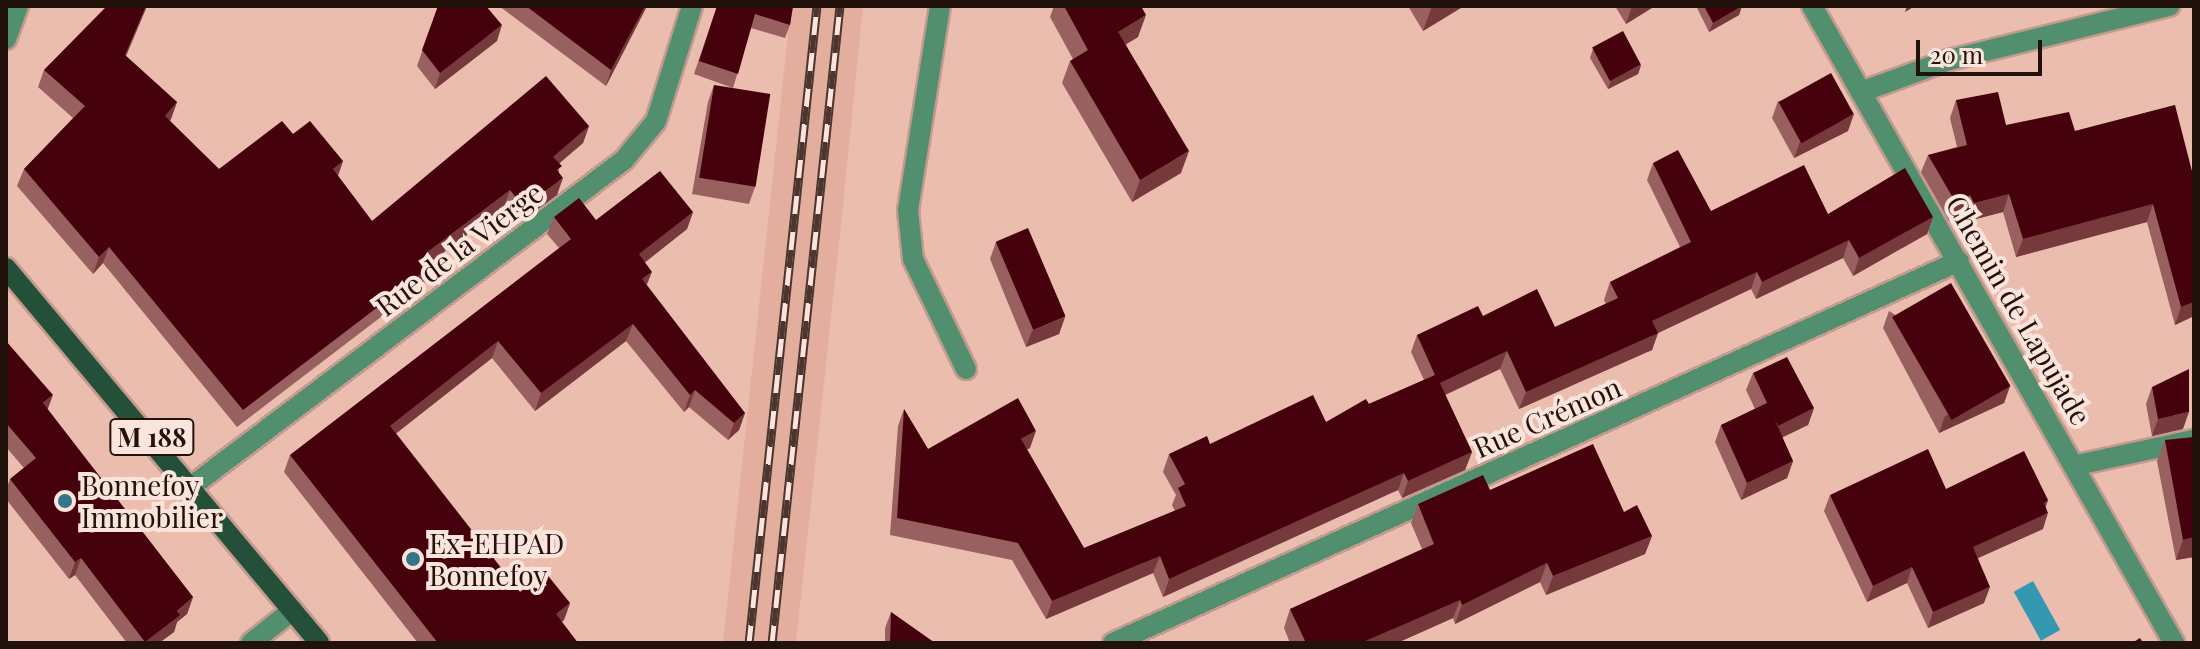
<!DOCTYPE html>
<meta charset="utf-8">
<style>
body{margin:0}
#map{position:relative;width:2200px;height:649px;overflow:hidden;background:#eabdae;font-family:"Playfair Display",serif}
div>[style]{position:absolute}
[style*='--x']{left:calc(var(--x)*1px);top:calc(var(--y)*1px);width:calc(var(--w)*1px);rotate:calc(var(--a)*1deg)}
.built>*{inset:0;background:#e3ae9d}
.water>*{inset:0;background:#3598b3;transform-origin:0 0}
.roads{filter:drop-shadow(2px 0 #c29b8e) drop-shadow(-2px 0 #c29b8e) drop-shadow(0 2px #c29b8e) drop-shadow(0 -2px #c29b8e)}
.minor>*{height:20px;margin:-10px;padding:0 10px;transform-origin:10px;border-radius:10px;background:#518f6f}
.primary>*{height:20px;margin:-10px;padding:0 10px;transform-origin:10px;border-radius:10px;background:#244f39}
.rail>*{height:9px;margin-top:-4.5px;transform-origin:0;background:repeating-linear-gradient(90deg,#fbe4dc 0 18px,#4b362e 0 36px);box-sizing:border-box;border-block:2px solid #4b362e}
.wall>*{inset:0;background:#98605e}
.shaded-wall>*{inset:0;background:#763a3d;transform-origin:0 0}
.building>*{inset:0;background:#45020d;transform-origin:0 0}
.dots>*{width:22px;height:22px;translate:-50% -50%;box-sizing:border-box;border:4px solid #fbe4dc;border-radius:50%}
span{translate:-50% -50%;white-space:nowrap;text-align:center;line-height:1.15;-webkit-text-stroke:8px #fbe4dc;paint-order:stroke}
.shield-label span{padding:2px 6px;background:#fbe4dc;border:2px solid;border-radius:6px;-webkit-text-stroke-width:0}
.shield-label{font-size:26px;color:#21120c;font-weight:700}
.street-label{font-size:28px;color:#21120c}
.poi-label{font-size:28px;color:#21120c}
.left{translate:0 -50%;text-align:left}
.frame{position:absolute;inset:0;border:8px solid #21120c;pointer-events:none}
.scale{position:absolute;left:1916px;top:40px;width:126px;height:36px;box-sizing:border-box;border:4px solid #21120c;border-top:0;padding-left:10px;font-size:24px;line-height:28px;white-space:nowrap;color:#21120c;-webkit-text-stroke:6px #fbe4dc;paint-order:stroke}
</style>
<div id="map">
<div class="built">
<div style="clip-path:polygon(791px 6px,863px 6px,842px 215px,796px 643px,723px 643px)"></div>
</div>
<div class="water">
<div style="left:2033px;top:581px;width:56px;height:22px;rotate:61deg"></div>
</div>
<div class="roads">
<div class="minor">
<div style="--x:940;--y:6;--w:206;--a:98.9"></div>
<div style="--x:908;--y:210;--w:49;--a:84.2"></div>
<div style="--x:913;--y:259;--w:122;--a:64.3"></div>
<div style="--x:1812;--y:6;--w:733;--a:60.39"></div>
<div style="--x:6;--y:39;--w:35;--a:-70"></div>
<div style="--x:1861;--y:92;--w:94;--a:-20"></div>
<div style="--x:1949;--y:60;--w:227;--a:-13.8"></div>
<div style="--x:2077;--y:465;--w:120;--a:-12.1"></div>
<div style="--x:192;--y:486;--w:541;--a:-37.04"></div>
<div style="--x:624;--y:160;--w:50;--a:-50.6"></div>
<div style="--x:656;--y:121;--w:121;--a:-72.6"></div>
<div style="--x:251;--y:643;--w:53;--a:-38.2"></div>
<div style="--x:1113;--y:643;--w:928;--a:-24.3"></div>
</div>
<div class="primary">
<div style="--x:6;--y:268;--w:488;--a:50.1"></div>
</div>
</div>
<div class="rail">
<div style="--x:749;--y:643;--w:641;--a:-83.91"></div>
<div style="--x:772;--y:643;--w:641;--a:-83.91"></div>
</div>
<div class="wall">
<div style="clip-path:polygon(101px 6px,147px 6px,126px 56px,177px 102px,170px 121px,219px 169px,293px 134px,343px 161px,338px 176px,372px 221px,589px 126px,583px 143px,559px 163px,559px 173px,557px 195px,531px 214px,525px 207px,512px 217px,504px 207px,432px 261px,434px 264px,428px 281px,237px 427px,103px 263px,93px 274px,17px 186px,24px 169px,73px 118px,38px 87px,44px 70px,105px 8px)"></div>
<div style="clip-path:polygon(438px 6px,497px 41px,435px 89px,417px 66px)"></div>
<div style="clip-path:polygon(499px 6px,647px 6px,606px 86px)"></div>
<div style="clip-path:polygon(717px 6px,793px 6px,790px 25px,785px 38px,751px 28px,733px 88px,694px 74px)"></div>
<div style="clip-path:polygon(1054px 6px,1141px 6px,1138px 37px,1126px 44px,1181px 173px,1132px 202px,1062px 83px,1070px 61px,1073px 59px,1050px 17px)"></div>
<div style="clip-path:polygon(1408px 6px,1464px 6px,1423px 31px)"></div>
<div style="clip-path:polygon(1615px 6px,1655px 6px,1626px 24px)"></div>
<div style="clip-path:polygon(1696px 6px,1742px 6px,1739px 15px,1709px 32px)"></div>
<div style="clip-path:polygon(1593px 49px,1641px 65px,1638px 74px,1608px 89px,1590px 58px)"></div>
<div style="clip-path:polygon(714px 85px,755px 187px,749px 204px,692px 194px,708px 102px)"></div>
<div style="clip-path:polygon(1956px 100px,2006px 125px,2075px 131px,2175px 105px,2194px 316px,2175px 325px,2147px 222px,2016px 257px,2003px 212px,1968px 221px,1964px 213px,1949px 221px,1921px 172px,1928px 155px,1957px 147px,1950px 118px)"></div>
<div style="clip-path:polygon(1778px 101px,1848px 131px,1794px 158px,1772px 118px)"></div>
<div style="clip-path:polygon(1653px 163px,1711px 211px,1933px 217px,1927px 234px,1853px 276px,1843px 258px,1756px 299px,1751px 289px,1658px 333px,1652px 350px,1519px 409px,1500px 369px,1445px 395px,1472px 452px,1465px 470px,1402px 498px,1398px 490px,1163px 597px,1153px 573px,1046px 619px,1012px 560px,890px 535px,898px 426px,904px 409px,928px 449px,1030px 448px,1027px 449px,1084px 548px,1175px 511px,1172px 505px,1176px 495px,1163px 472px,1169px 454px,1210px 444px,1326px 422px,1424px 380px,1411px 352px,1417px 335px,1483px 316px,1555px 327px,1606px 304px,1604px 300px,1610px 282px,1680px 247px,1647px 180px)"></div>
<div style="clip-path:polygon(693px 212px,687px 229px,645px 262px,647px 285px,745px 413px,739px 430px,728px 440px,689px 407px,684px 412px,626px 341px,535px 411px,492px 358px,396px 433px,520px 592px,570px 603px,564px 620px,562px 622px,578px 643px,418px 643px,284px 472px,290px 455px,559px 248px,547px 234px,554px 217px,596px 220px)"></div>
<div style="clip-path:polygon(996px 242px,1065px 317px,1059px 334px,1026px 347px,990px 259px)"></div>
<div style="clip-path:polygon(1889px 311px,2010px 386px,2004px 403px,1939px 433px,1883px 328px)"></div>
<div style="clip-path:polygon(6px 341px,47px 409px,193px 597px,187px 614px,177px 622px,174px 632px,159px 643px,127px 643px,75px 575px,69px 579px,6px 499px,6px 490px,10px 479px,24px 468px,6px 447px)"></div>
<div style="clip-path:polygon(1753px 373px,1814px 408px,1808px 425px,1782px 437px,1793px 461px,1787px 478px,1741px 500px,1715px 442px,1721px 425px,1755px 409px,1746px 390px)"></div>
<div style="clip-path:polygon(2152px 387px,2183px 429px,2152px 436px,2146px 404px)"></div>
<div style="clip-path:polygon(2194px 437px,2194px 557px,2176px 560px,2157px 461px,2165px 440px)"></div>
<div style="clip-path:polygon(1946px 489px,2048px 500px,2046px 506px,2043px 529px,1978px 558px,1984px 603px,1928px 628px,1907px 583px,1867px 602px,1824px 511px,1830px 495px)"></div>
<div style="clip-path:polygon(1490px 490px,1624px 512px,1652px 536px,1645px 554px,1546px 595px,1540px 582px,1455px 624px,1453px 618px,1397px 643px,1290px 643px,1284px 628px,1290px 609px,1422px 549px,1411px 523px,1418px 504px)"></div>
<div style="clip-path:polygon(891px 612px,935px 643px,885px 643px,885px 628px)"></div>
</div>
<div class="shaded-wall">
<div style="clip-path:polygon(146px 6px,147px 6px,119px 72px,125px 55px)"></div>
<div style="clip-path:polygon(645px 6px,647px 6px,606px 86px,611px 70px)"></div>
<div style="clip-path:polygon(1432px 6px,1464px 6px,1423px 31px)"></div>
<div style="clip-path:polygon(1632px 6px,1655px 6px,1626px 24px)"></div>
<div style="clip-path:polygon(1742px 6px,1739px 15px,1709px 32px,1713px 23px)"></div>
<div style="clip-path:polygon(1907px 6px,1915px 6px,1905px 12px)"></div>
<div style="clip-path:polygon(1146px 15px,1138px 37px,1110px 54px,1118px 32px)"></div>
<div style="clip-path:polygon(502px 25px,497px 41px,435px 89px,440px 73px)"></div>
<div style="clip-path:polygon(1641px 65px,1638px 74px,1608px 89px,1611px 80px)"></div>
<div style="clip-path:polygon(177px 102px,171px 119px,159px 133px,165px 116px)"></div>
<div style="clip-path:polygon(1854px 114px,1848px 131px,1794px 158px,1800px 142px)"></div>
<div style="clip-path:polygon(589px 126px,583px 143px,547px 174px,553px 157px)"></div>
<div style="clip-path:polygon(1189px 151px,1181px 173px,1132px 202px,1140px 180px)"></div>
<div style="clip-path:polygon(343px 161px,337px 178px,333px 169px)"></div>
<div style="clip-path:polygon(563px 178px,557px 195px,531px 214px,537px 197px)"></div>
<div style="clip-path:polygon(510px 190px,504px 207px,420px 270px,426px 253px)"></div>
<div style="clip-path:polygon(532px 190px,525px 207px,512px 217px,518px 200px)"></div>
<div style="clip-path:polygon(2009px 194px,2003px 212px,1968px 221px,1974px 203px)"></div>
<div style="clip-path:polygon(1970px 195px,1964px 213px,1949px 221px,1956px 203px)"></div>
<div style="clip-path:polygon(2153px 204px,2147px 222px,2016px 257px,2023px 239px)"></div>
<div style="clip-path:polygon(693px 212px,687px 229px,633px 272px,639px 254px)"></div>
<div style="clip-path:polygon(1933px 217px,1927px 234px,1853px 276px,1859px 258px)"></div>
<div style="clip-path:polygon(1849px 240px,1843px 258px,1756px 299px,1762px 282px)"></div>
<div style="clip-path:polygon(109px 247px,103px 263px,93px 274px,99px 257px)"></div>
<div style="left:434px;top:264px;width:18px;height:240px;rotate:109deg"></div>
<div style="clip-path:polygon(652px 272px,645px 289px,642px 279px)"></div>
<div style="clip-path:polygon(1757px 272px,1751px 289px,1658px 333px,1652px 350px,1519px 409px,1526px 392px,1652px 321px)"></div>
<div style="clip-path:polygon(2194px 302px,2194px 316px,2175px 325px,2181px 307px)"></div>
<div style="clip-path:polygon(1065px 317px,1059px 334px,1026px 347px,1032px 331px)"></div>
<div style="clip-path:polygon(633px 324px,626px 341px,535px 411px,541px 393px)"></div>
<div style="clip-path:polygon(498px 341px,492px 358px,384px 443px,390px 426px)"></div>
<div style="clip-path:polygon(1507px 351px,1500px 369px,1434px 400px,1440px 383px)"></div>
<div style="clip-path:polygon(2010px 386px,2004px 403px,1939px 433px,1945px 416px)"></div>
<div style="clip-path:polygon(695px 390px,689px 407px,684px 412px,690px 395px)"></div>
<div style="clip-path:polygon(53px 395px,47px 411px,43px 403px)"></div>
<div style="clip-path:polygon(1814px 408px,1808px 425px,1771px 443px,1778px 426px)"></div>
<div style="clip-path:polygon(2189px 412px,2183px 429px,2152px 436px,2158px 419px)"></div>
<div style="clip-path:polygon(745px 413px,739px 430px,728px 440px,734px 423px)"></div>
<div style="clip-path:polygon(1036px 431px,1030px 448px,1015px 456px,1021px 439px)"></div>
<div style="clip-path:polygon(1472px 452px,1465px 470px,1402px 498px,1408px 481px)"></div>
<div style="clip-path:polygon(1793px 461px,1787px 478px,1741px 500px,1747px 483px)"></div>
<div style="clip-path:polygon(1404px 473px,1398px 490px,1163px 597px,1169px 579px)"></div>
<div style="clip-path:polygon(2048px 500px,2042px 516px,2048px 513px,2043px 529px,1967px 563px,1973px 547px)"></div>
<div style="clip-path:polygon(1652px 536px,1645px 554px,1546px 595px,1553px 576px)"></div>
<div style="clip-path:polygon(2194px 537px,2194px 557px,2176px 560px,2183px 540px)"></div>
<div style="clip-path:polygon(1160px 556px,1153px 573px,1046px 619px,1052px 601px)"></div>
<div style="clip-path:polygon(81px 558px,75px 575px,69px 579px,75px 562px)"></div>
<div style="clip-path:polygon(1547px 563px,1540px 582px,1455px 624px,1462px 605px)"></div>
<div style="clip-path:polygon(1912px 567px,1907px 583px,1867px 602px,1873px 586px)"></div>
<div style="clip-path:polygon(1990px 587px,1984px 603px,1928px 628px,1933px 612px)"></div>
<div style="clip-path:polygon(193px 597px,187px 614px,177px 622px,174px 632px,159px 643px,144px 643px)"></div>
<div style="clip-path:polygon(1460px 600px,1453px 618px,1397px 643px,1361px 643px)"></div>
<div style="clip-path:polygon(570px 603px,564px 620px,549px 631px,556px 614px)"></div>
</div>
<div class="building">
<div style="clip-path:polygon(107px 6px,146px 6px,125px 55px,177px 102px,165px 116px,219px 169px,282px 121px,293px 134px,310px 121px,343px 161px,333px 169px,372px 221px,546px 76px,589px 126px,553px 157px,562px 166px,557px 170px,563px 178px,537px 197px,532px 190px,518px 200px,510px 190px,426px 253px,434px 264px,243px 410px,109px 247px,99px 257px,24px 169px,85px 106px,44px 70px)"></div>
<div style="clip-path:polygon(438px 6px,486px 6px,502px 25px,440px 73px,422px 50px)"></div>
<div style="clip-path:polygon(526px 6px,645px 6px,611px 70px)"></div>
<div style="clip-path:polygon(717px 6px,793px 6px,790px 25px,755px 14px,738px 74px,699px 61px)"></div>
<div style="clip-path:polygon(1064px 6px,1141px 6px,1146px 15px,1118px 32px,1189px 151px,1140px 180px,1070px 61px,1088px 50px)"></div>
<div style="clip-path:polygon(1704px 6px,1742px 6px,1713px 23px)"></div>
<div style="left:1623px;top:31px;width:38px;height:35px;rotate:62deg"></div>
<div style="left:1831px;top:73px;width:47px;height:60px;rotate:61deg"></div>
<div style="left:714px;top:85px;width:57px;height:94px;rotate:9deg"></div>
<div style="clip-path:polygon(1998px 92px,2006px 125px,2069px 112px,2075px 131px,2175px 105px,2194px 179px,2194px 302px,2181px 307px,2153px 204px,2023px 239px,2009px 194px,1974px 203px,1970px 195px,1956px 203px,1928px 155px,1967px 145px,1956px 100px)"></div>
<div style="clip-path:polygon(1678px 150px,1711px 211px,1804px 165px,1828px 214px,1905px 168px,1933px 217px,1859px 258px,1849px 240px,1762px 282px,1757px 272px,1652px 321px,1658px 333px,1526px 392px,1507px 351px,1440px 383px,1472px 452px,1408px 481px,1404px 473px,1169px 579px,1160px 556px,1052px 601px,1018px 543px,897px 518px,904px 409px,928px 449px,1018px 398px,1036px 431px,1021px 439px,1084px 548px,1186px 506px,1178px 488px,1185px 484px,1169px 454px,1207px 436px,1210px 444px,1313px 395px,1326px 422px,1366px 399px,1369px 404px,1435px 375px,1417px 335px,1478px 306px,1483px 316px,1537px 289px,1555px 327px,1618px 298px,1610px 282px,1691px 242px,1653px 163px)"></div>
<div style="clip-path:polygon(660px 171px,693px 212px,639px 254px,652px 272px,642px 279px,745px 413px,734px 423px,695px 390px,690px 395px,633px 324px,541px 393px,498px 341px,390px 426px,520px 592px,545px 572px,570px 603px,556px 614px,578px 643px,458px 643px,457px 641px,454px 643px,438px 643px,290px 455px,571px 239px,554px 217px,579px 198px,596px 220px)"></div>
<div style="left:1028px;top:228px;width:96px;height:35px;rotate:67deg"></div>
<div style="left:1951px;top:283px;width:119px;height:68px;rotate:60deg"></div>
<div style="clip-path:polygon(6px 341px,53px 395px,43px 403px,193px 597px,177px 611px,180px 615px,145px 642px,81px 558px,75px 562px,10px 479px,36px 458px,6px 423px)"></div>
<div style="clip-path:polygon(1787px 357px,1814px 408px,1778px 426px,1774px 418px,1793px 461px,1747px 483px,1721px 425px,1767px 403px,1753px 373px)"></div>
<div style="clip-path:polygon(2189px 369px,2189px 412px,2158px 419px,2152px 387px)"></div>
<div style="clip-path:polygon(2194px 437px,2194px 537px,2183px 540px,2165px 440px)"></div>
<div style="clip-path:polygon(1593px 444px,1624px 512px,1637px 505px,1652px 536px,1553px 576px,1547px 563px,1462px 605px,1460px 600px,1361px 643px,1306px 643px,1290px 609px,1434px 544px,1418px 504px,1483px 475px,1490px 490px)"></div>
<div style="clip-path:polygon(1928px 449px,1946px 489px,2024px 451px,2048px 500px,2044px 503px,2048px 513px,1973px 547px,1990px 587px,1933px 612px,1912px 567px,1873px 586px,1830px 495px)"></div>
<div style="clip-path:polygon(891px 612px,935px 643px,890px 643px)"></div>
<div style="clip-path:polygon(2140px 638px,2143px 643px,2132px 643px)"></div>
</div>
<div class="dots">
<div style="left:65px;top:501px;background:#347588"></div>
<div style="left:413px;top:559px;background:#347588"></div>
</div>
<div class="shield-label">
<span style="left:152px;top:437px">M 188</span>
</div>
<div class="street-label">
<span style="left:459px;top:249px;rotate:-37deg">Rue de la Vierge</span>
<span style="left:2019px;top:310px;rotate:60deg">Chemin de Lapujade</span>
<span style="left:1547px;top:417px;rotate:-24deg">Rue Crémon</span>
</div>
<div class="poi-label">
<span class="left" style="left:81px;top:501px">Bonnefoy<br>Immobilier</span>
<span class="left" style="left:429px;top:559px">Ex-EHPAD<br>Bonnefoy</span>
</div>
<div class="frame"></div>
<div class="scale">20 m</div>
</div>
